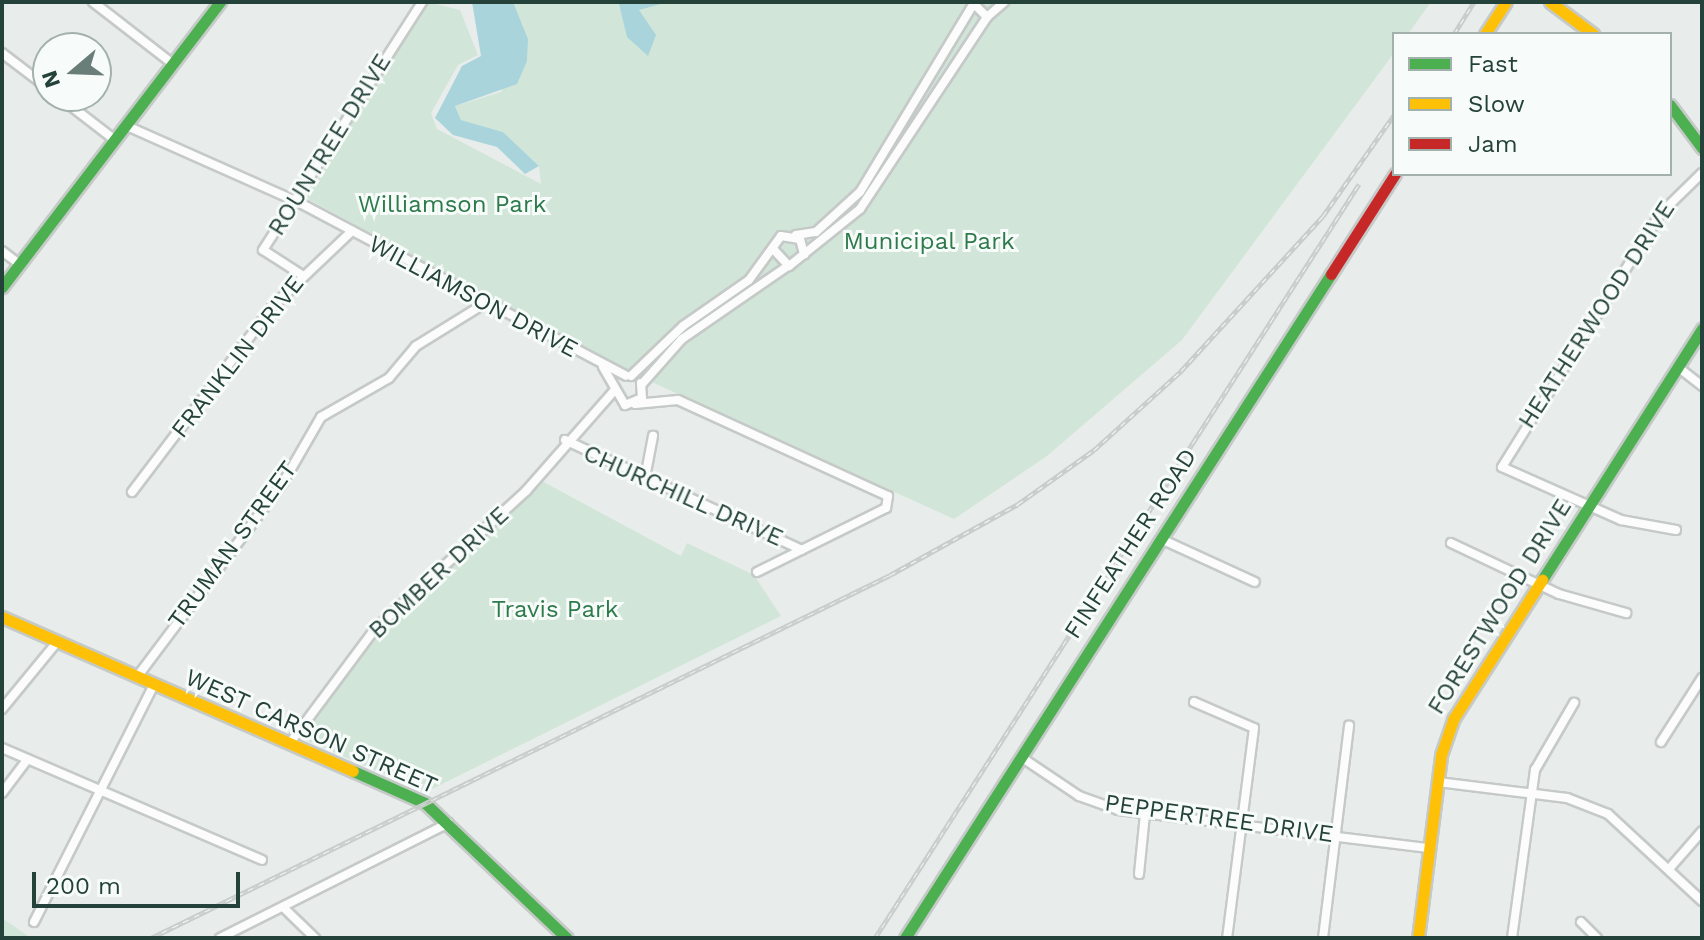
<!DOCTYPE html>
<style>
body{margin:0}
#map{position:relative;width:1704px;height:940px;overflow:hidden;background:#e8edeb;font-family:"Work Sans",sans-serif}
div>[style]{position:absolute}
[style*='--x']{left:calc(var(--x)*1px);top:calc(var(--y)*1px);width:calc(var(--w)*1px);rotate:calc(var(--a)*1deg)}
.green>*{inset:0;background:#d1e6d8}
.water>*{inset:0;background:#a9d4db}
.roads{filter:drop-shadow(2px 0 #c5cac8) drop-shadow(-2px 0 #c5cac8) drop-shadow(0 2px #c5cac8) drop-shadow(0 -2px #c5cac8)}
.street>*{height:8px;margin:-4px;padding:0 4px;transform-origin:4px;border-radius:4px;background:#fcfcfc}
.fast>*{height:11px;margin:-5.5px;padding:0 5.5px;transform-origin:5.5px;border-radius:5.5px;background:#4caf50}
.slow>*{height:11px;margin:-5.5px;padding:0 5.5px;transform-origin:5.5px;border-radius:5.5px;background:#ffc107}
.jam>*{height:11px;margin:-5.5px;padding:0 5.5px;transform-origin:5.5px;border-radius:5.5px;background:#c62828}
.rail>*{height:5px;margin-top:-2.5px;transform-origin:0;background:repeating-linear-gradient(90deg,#f7fbf9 0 6px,#c9cdcc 0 12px);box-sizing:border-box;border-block:2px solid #c9cdcc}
span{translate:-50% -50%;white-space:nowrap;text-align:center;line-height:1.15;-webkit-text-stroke:6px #f7fbf9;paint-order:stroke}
.street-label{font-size:24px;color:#24423a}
.park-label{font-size:24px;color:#2d7a4b}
.frame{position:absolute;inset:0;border:4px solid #24423a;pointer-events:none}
.legend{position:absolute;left:1392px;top:32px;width:280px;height:144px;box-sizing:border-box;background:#f7fbf9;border:2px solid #a3b1ad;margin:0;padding:10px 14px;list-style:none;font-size:24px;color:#24423a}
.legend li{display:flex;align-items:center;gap:16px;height:40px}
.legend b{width:40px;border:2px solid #a3b1ad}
.north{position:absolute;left:32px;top:32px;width:80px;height:80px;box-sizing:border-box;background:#f7fbf9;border:2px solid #a3b1ad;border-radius:50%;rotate:251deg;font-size:22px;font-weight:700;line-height:32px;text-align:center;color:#24423a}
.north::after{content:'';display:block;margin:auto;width:28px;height:36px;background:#697e78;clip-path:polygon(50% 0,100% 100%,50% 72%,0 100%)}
.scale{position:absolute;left:32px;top:872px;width:208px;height:36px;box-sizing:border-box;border:4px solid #24423a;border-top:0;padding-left:10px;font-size:24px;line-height:28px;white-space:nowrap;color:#24423a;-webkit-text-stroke:6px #f7fbf9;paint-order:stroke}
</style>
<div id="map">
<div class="green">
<div style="clip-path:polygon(428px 2px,460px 10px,478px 55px,458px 65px,431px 113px,437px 129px,541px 184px,539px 166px,503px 132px,461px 120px,455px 106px,501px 92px,523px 25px,511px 12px,513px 2px,1431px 2px,1408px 34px,1394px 34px,1394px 53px,1182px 340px,1047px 456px,954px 519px,623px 369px,306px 198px)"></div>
<div style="clip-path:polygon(540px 480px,681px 556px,687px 543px,754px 575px,781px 616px,426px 792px,301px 738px,378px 631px)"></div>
<div style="clip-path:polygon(2px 918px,31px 938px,2px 938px)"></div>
</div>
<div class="water">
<div style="clip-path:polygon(472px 2px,513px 2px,528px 39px,527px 61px,517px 84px,455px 106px,461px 120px,503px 132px,539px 166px,525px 174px,497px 147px,453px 135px,435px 118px,462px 66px,481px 56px)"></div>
<div style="clip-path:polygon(608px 2px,668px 2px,639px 10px,656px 35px,648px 56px,627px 37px,619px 4px)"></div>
</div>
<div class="roads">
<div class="street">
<div style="--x:93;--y:2;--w:101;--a:37.8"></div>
<div style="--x:973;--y:3;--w:20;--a:45"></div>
<div style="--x:987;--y:17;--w:23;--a:-41"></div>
<div style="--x:2;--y:53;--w:58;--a:37.3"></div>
<div style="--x:58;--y:96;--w:72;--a:37.7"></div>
<div style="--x:127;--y:126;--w:187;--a:24"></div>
<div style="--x:298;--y:202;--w:371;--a:27.9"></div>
<div style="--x:796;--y:235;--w:20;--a:-9"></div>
<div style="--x:816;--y:232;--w:59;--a:-42.3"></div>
<div style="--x:860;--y:192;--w:218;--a:-58.9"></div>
<div style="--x:2;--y:251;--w:21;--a:37"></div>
<div style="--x:804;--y:254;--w:72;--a:-38.8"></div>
<div style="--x:860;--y:209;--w:230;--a:-56.5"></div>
<div style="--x:302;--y:275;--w:46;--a:-147.3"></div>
<div style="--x:263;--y:250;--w:295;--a:-57.3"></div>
<div style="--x:603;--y:367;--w:44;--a:59.9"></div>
<div style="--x:625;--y:405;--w:18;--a:-22"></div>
<div style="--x:642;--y:398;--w:15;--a:-94"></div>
<div style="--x:1678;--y:367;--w:31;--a:38"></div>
<div style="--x:631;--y:376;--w:72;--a:-43.9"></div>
<div style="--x:683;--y:326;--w:80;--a:-34.9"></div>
<div style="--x:749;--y:280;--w:54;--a:-54"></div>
<div style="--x:781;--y:236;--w:19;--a:9"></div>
<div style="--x:800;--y:239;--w:16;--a:75"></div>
<div style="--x:804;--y:254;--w:19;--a:141"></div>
<div style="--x:789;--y:266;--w:23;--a:-133"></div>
<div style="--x:642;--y:384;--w:60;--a:-48.4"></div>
<div style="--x:682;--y:339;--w:129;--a:-34.6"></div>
<div style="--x:635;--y:404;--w:43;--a:-5.3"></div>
<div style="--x:678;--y:400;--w:231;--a:24.6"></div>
<div style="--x:888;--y:496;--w:12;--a:99"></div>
<div style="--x:886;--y:508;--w:144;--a:153.6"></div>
<div style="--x:565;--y:440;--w:261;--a:24.9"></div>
<div style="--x:645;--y:478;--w:43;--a:-79.2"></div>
<div style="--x:132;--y:492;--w:233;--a:-52.8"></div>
<div style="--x:273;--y:306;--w:109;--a:-43.5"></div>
<div style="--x:1676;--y:530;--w:56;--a:-169.7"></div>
<div style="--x:1621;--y:520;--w:130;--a:-156"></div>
<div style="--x:1502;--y:467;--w:300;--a:-58"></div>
<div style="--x:1661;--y:213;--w:57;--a:-44.3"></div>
<div style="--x:1161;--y:539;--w:103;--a:24.6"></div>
<div style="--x:1451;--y:543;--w:119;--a:25.3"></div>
<div style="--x:1559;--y:594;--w:70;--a:15.8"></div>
<div style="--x:137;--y:677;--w:245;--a:-53.1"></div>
<div style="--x:284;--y:481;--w:74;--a:-60"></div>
<div style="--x:321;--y:417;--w:78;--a:-29.8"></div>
<div style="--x:389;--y:378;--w:42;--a:-49.8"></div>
<div style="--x:416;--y:346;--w:78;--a:-31.8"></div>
<div style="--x:1194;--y:702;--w:65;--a:23.4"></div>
<div style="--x:1254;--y:728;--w:212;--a:97.3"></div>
<div style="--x:2;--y:709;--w:87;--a:-50.6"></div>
<div style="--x:1661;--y:742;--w:76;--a:-57.4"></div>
<div style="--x:290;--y:743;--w:142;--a:-53.3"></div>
<div style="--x:375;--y:629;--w:205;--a:-42.4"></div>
<div style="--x:526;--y:491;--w:133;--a:-48.7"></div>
<div style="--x:2;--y:748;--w:283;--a:23.3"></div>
<div style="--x:1021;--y:757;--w:70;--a:33.9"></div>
<div style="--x:1079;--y:796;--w:41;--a:19.7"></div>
<div style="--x:1118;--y:810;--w:313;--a:7"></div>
<div style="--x:1438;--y:782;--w:130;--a:7.1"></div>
<div style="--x:1567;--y:798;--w:44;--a:21.3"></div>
<div style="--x:1608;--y:814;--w:128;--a:42.8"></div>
<div style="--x:2;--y:793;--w:41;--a:-52.9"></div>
<div style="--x:1669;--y:869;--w:50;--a:-49"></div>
<div style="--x:1139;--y:874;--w:60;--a:-84.3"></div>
<div style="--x:283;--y:907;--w:45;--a:44.1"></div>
<div style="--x:34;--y:922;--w:267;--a:-63.2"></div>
<div style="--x:1581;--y:922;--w:23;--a:45"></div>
<div style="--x:220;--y:938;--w:256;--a:-26.7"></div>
<div style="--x:1323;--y:938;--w:214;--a:-83"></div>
<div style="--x:1512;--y:938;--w:170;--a:-82.2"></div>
<div style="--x:1535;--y:770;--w:78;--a:-59.8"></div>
</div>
<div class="fast">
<div style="--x:1670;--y:105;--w:54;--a:53.3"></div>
<div style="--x:2;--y:287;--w:359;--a:-52.6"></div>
<div style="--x:1542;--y:580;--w:298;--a:-57.5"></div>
<div style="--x:353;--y:771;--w:79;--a:24"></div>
<div style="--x:425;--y:803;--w:196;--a:43.6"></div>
<div style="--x:905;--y:938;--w:789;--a:-57.32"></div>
</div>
<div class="slow">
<div style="--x:1550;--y:2;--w:54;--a:36.7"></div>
<div style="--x:1485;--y:34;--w:38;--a:-57"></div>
<div style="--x:2;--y:617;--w:383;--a:23.7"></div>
<div style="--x:1418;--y:938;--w:184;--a:-82.8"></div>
<div style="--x:1441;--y:755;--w:39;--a:-71"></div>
<div style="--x:1454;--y:718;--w:164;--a:-57.5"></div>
</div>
<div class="jam">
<div style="--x:1331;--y:274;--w:119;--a:-57.4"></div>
</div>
</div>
<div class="rail">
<div style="--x:1454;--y:34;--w:38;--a:-58"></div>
<div style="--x:151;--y:938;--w:823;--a:-26.16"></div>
<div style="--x:890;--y:575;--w:146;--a:-29"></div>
<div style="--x:1018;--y:504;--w:93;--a:-35.4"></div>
<div style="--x:1094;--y:450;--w:118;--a:-42.2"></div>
<div style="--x:1181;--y:371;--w:210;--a:-47.5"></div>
<div style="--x:1323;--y:216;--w:123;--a:-54.9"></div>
<div style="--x:875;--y:938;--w:896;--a:-57.3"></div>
</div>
<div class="street-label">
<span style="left:330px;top:145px;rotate:-58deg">ROUNTREE DRIVE</span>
<span style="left:473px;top:297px;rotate:28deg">WILLIAMSON DRIVE</span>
<span style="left:1597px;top:315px;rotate:-57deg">HEATHERWOOD DRIVE</span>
<span style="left:238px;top:357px;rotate:-52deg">FRANKLIN DRIVE</span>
<span style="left:683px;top:496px;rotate:24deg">CHURCHILL DRIVE</span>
<span style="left:1131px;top:544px;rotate:-57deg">FINFEATHER ROAD</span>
<span style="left:233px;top:545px;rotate:-54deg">TRUMAN STREET</span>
<span style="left:439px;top:573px;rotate:-43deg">BOMBER DRIVE</span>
<span style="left:1500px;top:607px;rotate:-58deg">FORESTWOOD DRIVE</span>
<span style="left:311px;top:732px;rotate:24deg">WEST CARSON STREET</span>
<span style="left:1219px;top:819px;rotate:8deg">PEPPERTREE DRIVE</span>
</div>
<div class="park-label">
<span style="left:452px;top:205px">Williamson Park</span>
<span style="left:929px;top:242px">Municipal Park</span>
<span style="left:555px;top:610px">Travis Park</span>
</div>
<div class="frame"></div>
<ul class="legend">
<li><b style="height:10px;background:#4caf50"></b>Fast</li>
<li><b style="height:10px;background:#ffc107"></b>Slow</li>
<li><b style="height:10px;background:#c62828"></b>Jam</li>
</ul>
<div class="north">N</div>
<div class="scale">200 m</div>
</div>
